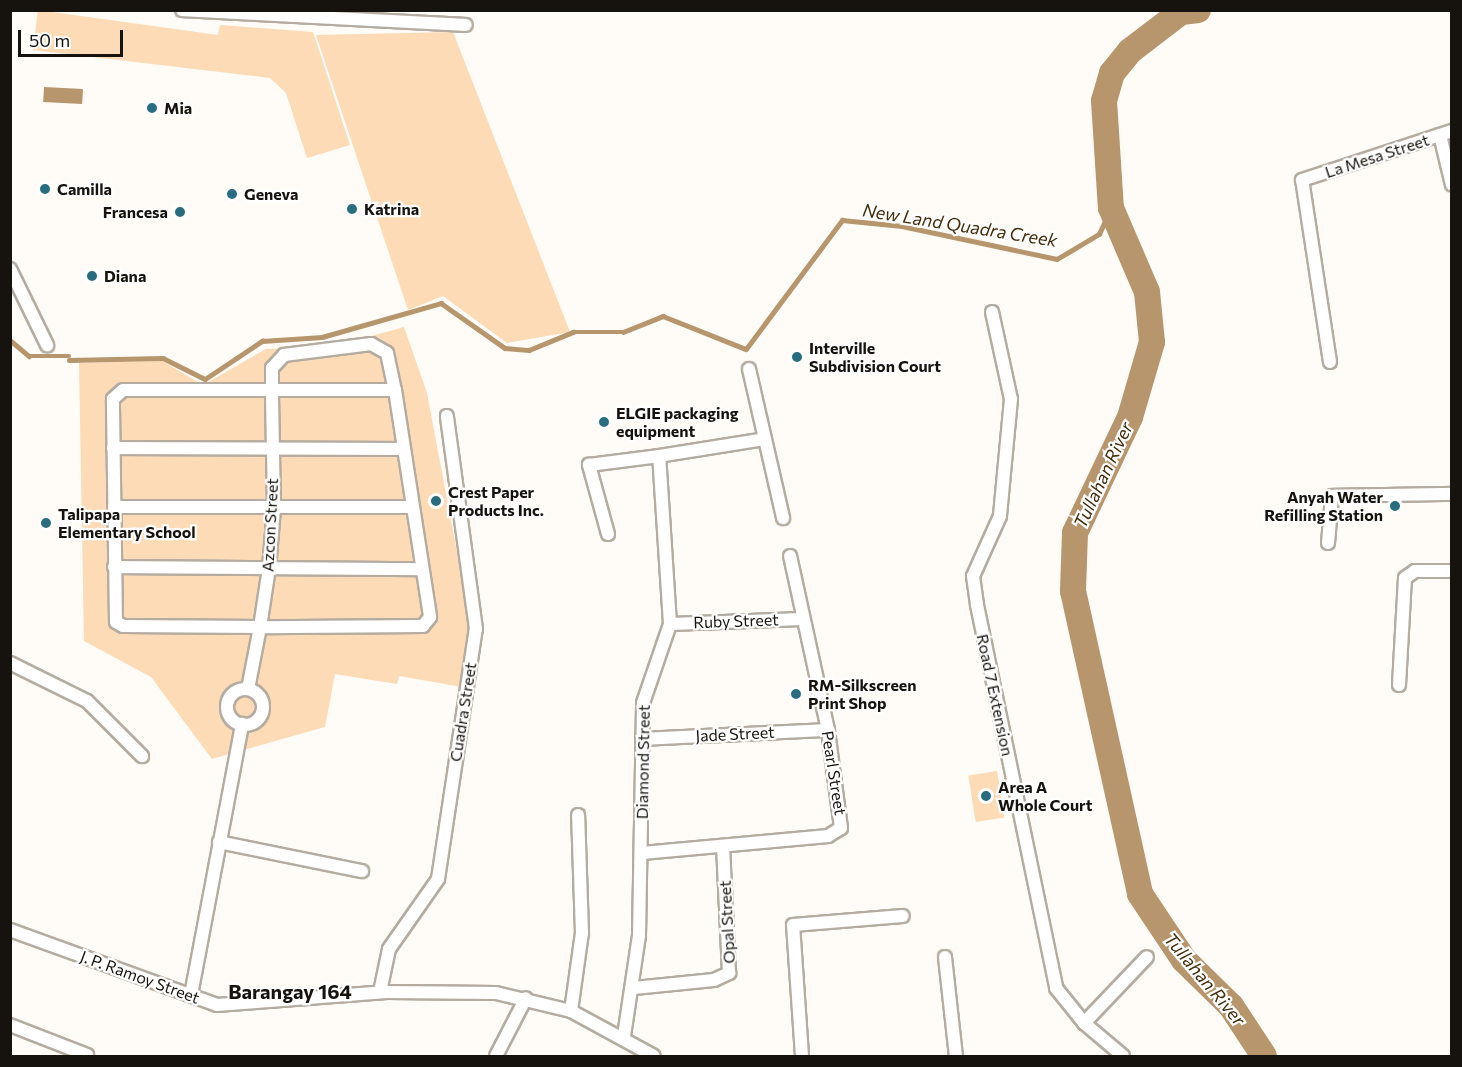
<!DOCTYPE html>
<style>
body{margin:0}
#map{position:relative;width:1462px;height:1067px;overflow:hidden;background:#fffbf6;font-family:Commissioner,sans-serif}
div>[style]{position:absolute}
[style*='--x']{left:calc(var(--x)*1px);top:calc(var(--y)*1px);width:calc(var(--w)*1px);rotate:calc(var(--a)*1deg)}
.green>*{inset:0;background:#fcdbb6;transform-origin:0 0}
.water>*{inset:0;background:#b7956d;transform-origin:0 0}
.stream>*{height:4.5px;margin:-2.25px;padding:0 2.25px;transform-origin:2.25px;border-radius:2.25px;background:#b7956d}
.river>*{height:26px;margin:-13px;padding:0 13px;transform-origin:13px;border-radius:13px;background:#b7956d}
.roads{filter:drop-shadow(2px 0 #b5aca1) drop-shadow(-2px 0 #b5aca1) drop-shadow(0 2px #b5aca1) drop-shadow(0 -2px #b5aca1)}
.street>*{height:12px;margin:-6px;padding:0 6px;transform-origin:6px;border-radius:6px;background:#fff}
.street>.ring{margin:-6px;padding:0;box-sizing:content-box;background:none;border:12px solid #fff;border-radius:50%}
.dots>*{width:16px;height:16px;translate:-50% -50%;box-sizing:border-box;border:3px solid #fff;border-radius:50%}
span{translate:-50% -50%;white-space:nowrap;text-align:center;line-height:1.15;-webkit-text-stroke:4.5px #fff;paint-order:stroke}
.poi-label{font-size:16px;color:#16130f;font-weight:700}
.left{translate:0 -50%;text-align:left}
.right{translate:-100% -50%;text-align:right}
.street-label{font-size:16px;color:#16130f}
.water-label{font-size:18px;color:#452d0c;font-style:italic}
.quarter-label{font-size:20px;color:#16130f;font-weight:700}
.frame{position:absolute;inset:0;border:12px solid #16130f;pointer-events:none}
.scale{position:absolute;left:18px;top:30px;width:105px;height:27px;box-sizing:border-box;border:3px solid #16130f;border-top:0;padding-left:8px;font-size:18px;line-height:21px;white-space:nowrap;color:#16130f;-webkit-text-stroke:4px #fff;paint-order:stroke}
</style>
<div id="map">
<div class="green">
<div style="clip-path:polygon(38px 10px,218px 35px,220px 25px,313px 32px,350px 145px,307px 158px,286px 93px,270px 78px,33px 50px)"></div>
<div style="clip-path:polygon(453px 32px,570px 332px,507px 343px,443px 296px,408px 310px,316px 35px)"></div>
<div style="clip-path:polygon(404px 327px,427px 393px,470px 621px,462px 687px,399px 676px,397px 684px,335px 674px,325px 727px,212px 759px,151px 677px,84px 641px,79px 363px,162px 361px,203px 385px,266px 349px,332px 347px)"></div>
<div style="left:997px;top:771px;width:47px;height:29px;rotate:81deg"></div>
</div>
<div class="water">
<div style="left:44px;top:87px;width:39px;height:15px;rotate:3deg"></div>
</div>
<div class="stream">
<div style="--x:10;--y:340;--w:25;--a:40"></div>
<div style="--x:29;--y:356;--w:40;--a:0"></div>
<div style="--x:69;--y:360;--w:94;--a:-1.2"></div>
<div style="--x:163;--y:358;--w:47;--a:26.6"></div>
<div style="--x:205;--y:379;--w:69;--a:-33.7"></div>
<div style="--x:262;--y:341;--w:60;--a:-3.8"></div>
<div style="--x:322;--y:337;--w:124;--a:-15.9"></div>
<div style="--x:441;--y:303;--w:78;--a:35.1"></div>
<div style="--x:505;--y:348;--w:24;--a:5"></div>
<div style="--x:529;--y:350;--w:48;--a:-22.2"></div>
<div style="--x:573;--y:332;--w:50;--a:0"></div>
<div style="--x:623;--y:332;--w:43;--a:-21.8"></div>
<div style="--x:663;--y:316;--w:89;--a:21.7"></div>
<div style="--x:746;--y:349;--w:161;--a:-53.3"></div>
<div style="--x:842;--y:220;--w:60;--a:5.7"></div>
<div style="--x:902;--y:226;--w:158;--a:12"></div>
<div style="--x:1057;--y:259;--w:49;--a:-30.8"></div>
<div style="--x:1099;--y:234;--w:29;--a:-65"></div>
</div>
<div class="river">
<div style="--x:1198;--y:10;--w:17;--a:173"></div>
<div style="--x:1181;--y:12;--w:64;--a:142.6"></div>
<div style="--x:1130;--y:51;--w:28;--a:129"></div>
<div style="--x:1112;--y:73;--w:29;--a:106"></div>
<div style="--x:1104;--y:101;--w:107;--a:86.3"></div>
<div style="--x:1111;--y:208;--w:91;--a:66.8"></div>
<div style="--x:1147;--y:292;--w:50;--a:84.3"></div>
<div style="--x:1152;--y:342;--w:78;--a:106.3"></div>
<div style="--x:1130;--y:417;--w:128;--a:115.4"></div>
<div style="--x:1075;--y:533;--w:58;--a:92"></div>
<div style="--x:1073;--y:591;--w:310;--a:77.5"></div>
<div style="--x:1140;--y:894;--w:79;--a:56.3"></div>
<div style="--x:1184;--y:960;--w:66;--a:44.4"></div>
<div style="--x:1231;--y:1006;--w:60;--a:56.6"></div>
</div>
<div class="roads">
<div class="street">
<div style="--x:182;--y:10;--w:284;--a:3"></div>
<div style="--x:1440;--y:135;--w:51;--a:76.5"></div>
<div style="--x:10;--y:269;--w:85;--a:64"></div>
<div style="--x:992;--y:312;--w:89;--a:77.7"></div>
<div style="--x:1011;--y:399;--w:118;--a:95.4"></div>
<div style="--x:1000;--y:516;--w:66;--a:114.2"></div>
<div style="--x:973;--y:576;--w:29;--a:82"></div>
<div style="--x:977;--y:605;--w:391;--a:78.3"></div>
<div style="--x:1056;--y:988;--w:45;--a:51.3"></div>
<div style="--x:1084;--y:1023;--w:51;--a:40.2"></div>
<div style="--x:1330;--y:362;--w:184;--a:-98.7"></div>
<div style="--x:1302;--y:180;--w:158;--a:-18.1"></div>
<div style="--x:749;--y:369;--w:153;--a:77.1"></div>
<div style="--x:113;--y:448;--w:290;--a:0.2"></div>
<div style="--x:114;--y:507;--w:298;--a:0"></div>
<div style="--x:608;--y:534;--w:72;--a:-105.4"></div>
<div style="--x:589;--y:465;--w:71;--a:-7.3"></div>
<div style="--x:1328;--y:543;--w:47;--a:-85.1"></div>
<div style="--x:1332;--y:496;--w:120;--a:-1"></div>
<div style="--x:114;--y:567;--w:308;--a:0.4"></div>
<div style="--x:670;--y:624;--w:132;--a:-2.2"></div>
<div style="--x:10;--y:663;--w:86;--a:26.3"></div>
<div style="--x:87;--y:701;--w:78;--a:45"></div>
<div style="--x:1399;--y:685;--w:107;--a:-86.8"></div>
<div style="--x:1405;--y:578;--w:12;--a:-35"></div>
<div style="--x:1415;--y:571;--w:37;--a:0"></div>
<div style="--x:248;--y:689;--w:63;--a:-79"></div>
<div style="--x:260;--y:627;--w:60;--a:-81.3"></div>
<div style="--x:269;--y:568;--w:59;--a:-85.2"></div>
<div style="--x:274;--y:509;--w:119;--a:-91"></div>
<div style="--x:272;--y:390;--w:22;--a:-90"></div>
<div style="--x:272;--y:368;--w:18;--a:-47"></div>
<div style="--x:284;--y:355;--w:88;--a:-7.2"></div>
<div style="--x:371;--y:344;--w:18;--a:29"></div>
<div style="--x:387;--y:353;--w:38;--a:78"></div>
<div style="--x:395;--y:390;--w:230;--a:81.2"></div>
<div style="--x:430;--y:617;--w:11;--a:128"></div>
<div style="--x:423;--y:626;--w:163;--a:179.6"></div>
<div style="--x:260;--y:627;--w:137;--a:-179.6"></div>
<div style="--x:123;--y:626;--w:8;--a:-150"></div>
<div style="--x:116;--y:622;--w:223;--a:-90.8"></div>
<div style="--x:113;--y:399;--w:13;--a:-42"></div>
<div style="--x:123;--y:390;--w:272;--a:0"></div>
<div class="ring" style="left:227px;top:689px;width:24px;height:24px"></div>
<div style="--x:642;--y:739;--w:186;--a:-2.8"></div>
<div style="--x:219;--y:842;--w:146;--a:11.5"></div>
<div style="--x:642;--y:853;--w:187;--a:-5.2"></div>
<div style="--x:828;--y:836;--w:15;--a:-32"></div>
<div style="--x:841;--y:828;--w:99;--a:-97.6"></div>
<div style="--x:828;--y:730;--w:178;--a:-102.3"></div>
<div style="--x:10;--y:930;--w:220;--a:19.9"></div>
<div style="--x:217;--y:1005;--w:170;--a:-4.4"></div>
<div style="--x:387;--y:992;--w:109;--a:0.5"></div>
<div style="--x:496;--y:993;--w:77;--a:13.5"></div>
<div style="--x:571;--y:1011;--w:94;--a:28.5"></div>
<div style="--x:945;--y:957;--w:100;--a:83.7"></div>
<div style="--x:634;--y:988;--w:80;--a:-5.7"></div>
<div style="--x:714;--y:980;--w:17;--a:-25"></div>
<div style="--x:729;--y:973;--w:127;--a:-92.7"></div>
<div style="--x:380;--y:992;--w:44;--a:-78.2"></div>
<div style="--x:389;--y:949;--w:85;--a:-55"></div>
<div style="--x:438;--y:879;--w:253;--a:-81.4"></div>
<div style="--x:476;--y:629;--w:215;--a:-97.8"></div>
<div style="--x:191;--y:995;--w:276;--a:-79.3"></div>
<div style="--x:571;--y:1011;--w:79;--a:-82"></div>
<div style="--x:582;--y:933;--w:118;--a:-91.9"></div>
<div style="--x:1084;--y:1023;--w:91;--a:-46.3"></div>
<div style="--x:10;--y:1025;--w:83;--a:21.3"></div>
<div style="--x:624;--y:1036;--w:101;--a:-81.5"></div>
<div style="--x:639;--y:936;--w:233;--a:-89"></div>
<div style="--x:643;--y:703;--w:83;--a:-71.1"></div>
<div style="--x:670;--y:624;--w:168;--a:-93.7"></div>
<div style="--x:659;--y:456;--w:107;--a:-9.1"></div>
<div style="--x:496;--y:1056;--w:65;--a:-62.7"></div>
<div style="--x:802;--y:1056;--w:131;--a:-93.9"></div>
<div style="--x:793;--y:925;--w:110;--a:-4.7"></div>
</div>
</div>
<div class="dots">
<div style="left:152px;top:108px;background:#2a6c7f"></div>
<div style="left:45px;top:189px;background:#2a6c7f"></div>
<div style="left:232px;top:194px;background:#2a6c7f"></div>
<div style="left:352px;top:209px;background:#2a6c7f"></div>
<div style="left:180px;top:212px;background:#2a6c7f"></div>
<div style="left:92px;top:276px;background:#2a6c7f"></div>
<div style="left:797px;top:357px;background:#2a6c7f"></div>
<div style="left:604px;top:422px;background:#2a6c7f"></div>
<div style="left:436px;top:501px;background:#2a6c7f"></div>
<div style="left:1395px;top:506px;background:#2a6c7f"></div>
<div style="left:46px;top:523px;background:#2a6c7f"></div>
<div style="left:796px;top:694px;background:#2a6c7f"></div>
<div style="left:986px;top:796px;background:#2a6c7f"></div>
</div>
<div class="poi-label">
<span class="left" style="left:164px;top:108px">Mia</span>
<span class="left" style="left:57px;top:189px">Camilla</span>
<span class="left" style="left:244px;top:194px">Geneva</span>
<span class="left" style="left:364px;top:209px">Katrina</span>
<span class="right" style="left:168px;top:212px">Francesa</span>
<span class="left" style="left:104px;top:276px">Diana</span>
<span class="left" style="left:809px;top:357px">Interville<br>Subdivision Court</span>
<span class="left" style="left:616px;top:422px">ELGIE packaging<br>equipment</span>
<span class="left" style="left:448px;top:501px">Crest Paper<br>Products Inc.</span>
<span class="right" style="left:1383px;top:506px">Anyah Water<br>Refilling Station</span>
<span class="left" style="left:58px;top:523px">Talipapa<br>Elementary School</span>
<span class="left" style="left:808px;top:694px">RM-Silkscreen<br>Print Shop</span>
<span class="left" style="left:998px;top:796px">Area A<br>Whole Court</span>
</div>
<div class="street-label">
<span style="left:1377px;top:156px;rotate:-18deg">La Mesa Street</span>
<span style="left:270px;top:525px;rotate:-87deg">Azcon Street</span>
<span style="left:736px;top:621px;rotate:-2deg">Ruby Street</span>
<span style="left:995px;top:695px;rotate:78deg">Road 7 Extension</span>
<span style="left:463px;top:712px;rotate:-81deg">Cuadra Street</span>
<span style="left:735px;top:734px;rotate:-3deg">Jade Street</span>
<span style="left:643px;top:762px;rotate:-89deg">Diamond Street</span>
<span style="left:834px;top:773px;rotate:81deg">Pearl Street</span>
<span style="left:727px;top:922px;rotate:-93deg">Opal Street</span>
<span style="left:140px;top:977px;rotate:20deg">J. P. Ramoy Street</span>
</div>
<div class="water-label">
<span style="left:960px;top:225px;rotate:9deg">New Land Quadra Creek</span>
<span style="left:1103px;top:475px;rotate:-65deg">Tullahan River</span>
<span style="left:1205px;top:979px;rotate:50deg">Tullahan River</span>
</div>
<div class="quarter-label">
<span style="left:290px;top:991px">Barangay 164</span>
</div>
<div class="frame"></div>
<div class="scale">50 m</div>
</div>
